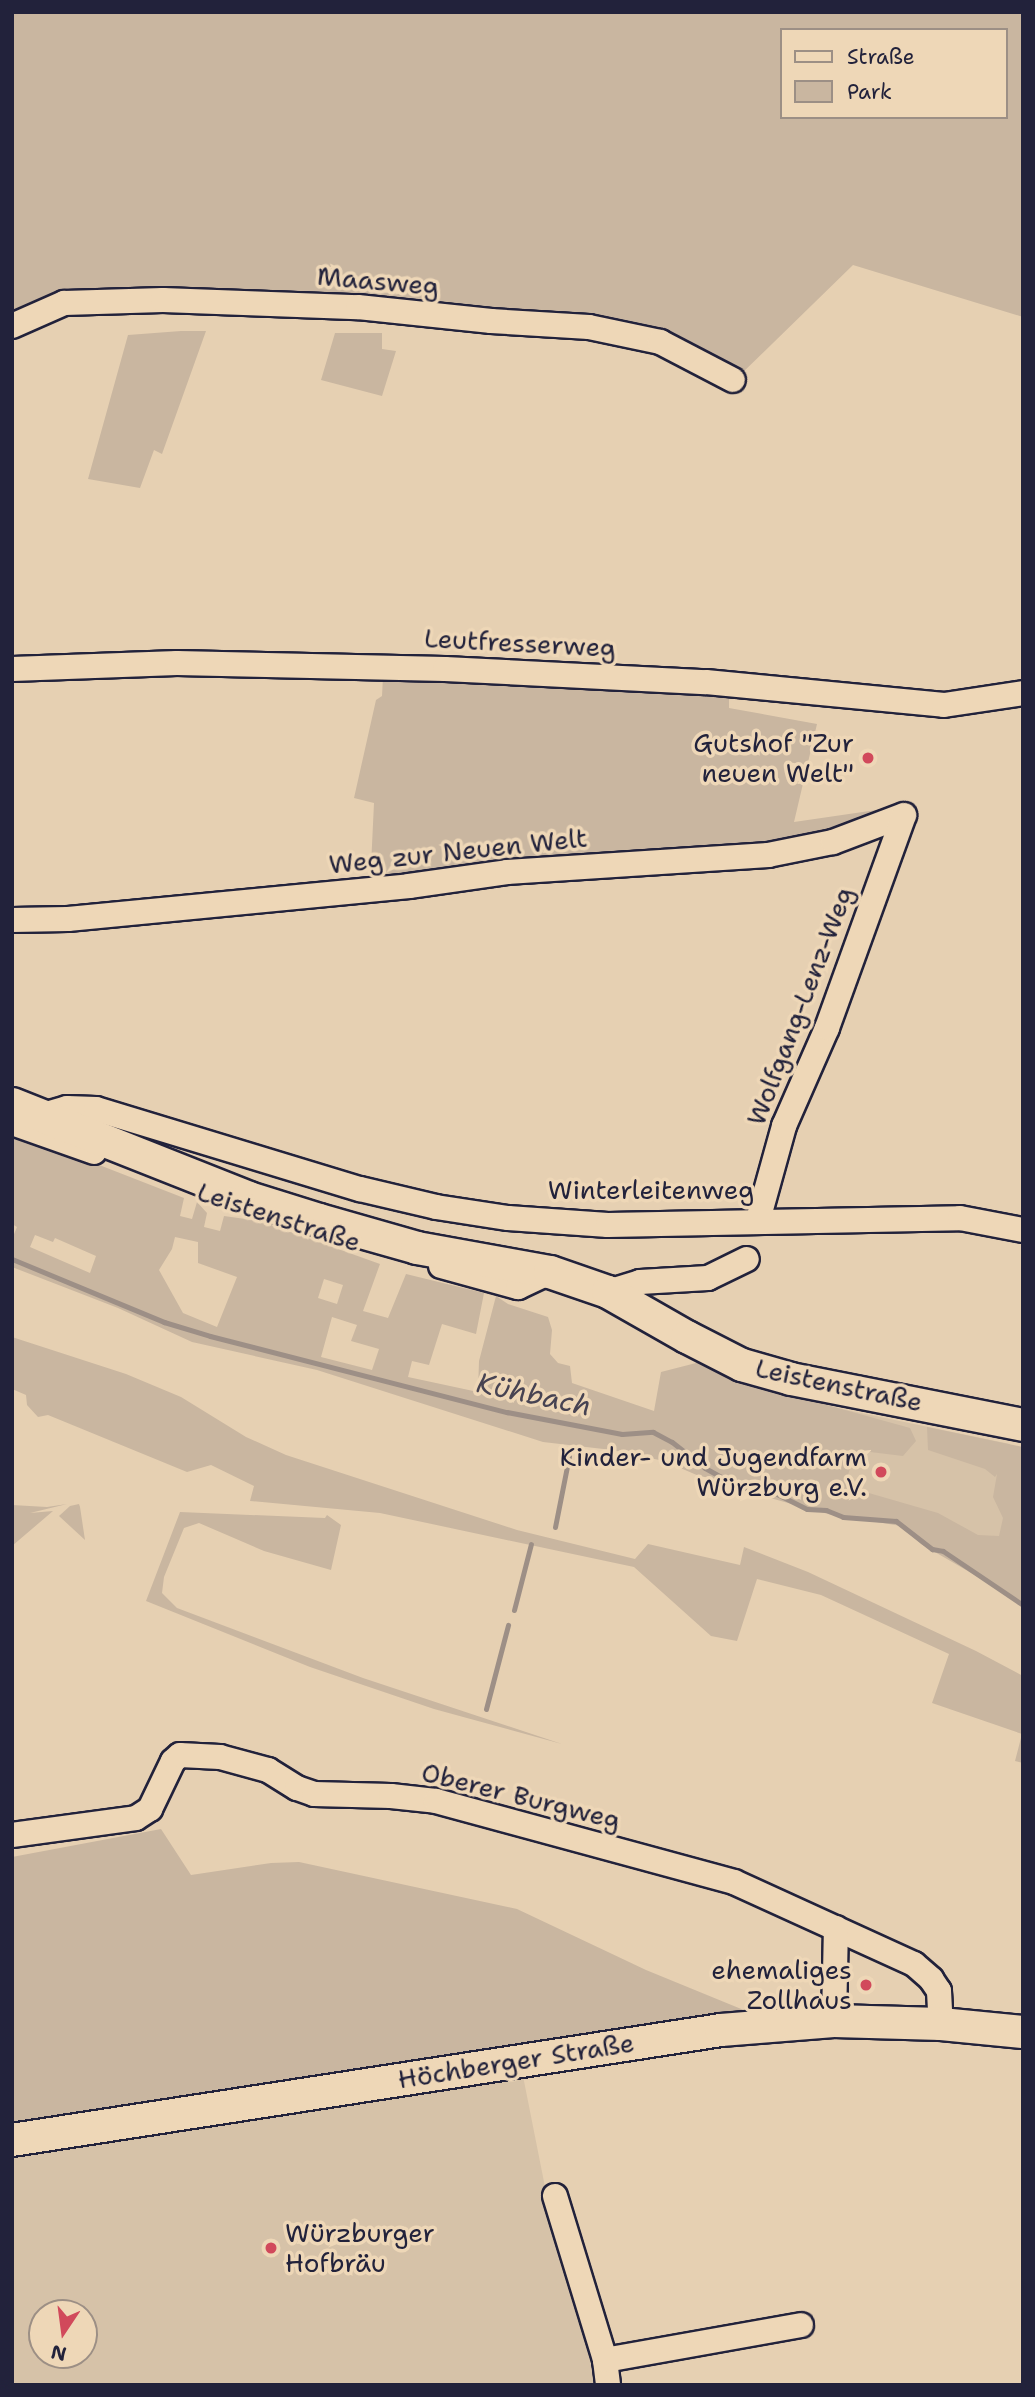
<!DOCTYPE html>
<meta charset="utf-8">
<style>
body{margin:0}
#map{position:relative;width:1035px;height:2397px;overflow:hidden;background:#e6d0b2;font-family:"Shantell Sans",sans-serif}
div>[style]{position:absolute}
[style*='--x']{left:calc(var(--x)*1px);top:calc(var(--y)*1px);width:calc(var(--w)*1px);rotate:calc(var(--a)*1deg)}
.built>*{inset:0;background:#d6c2a8}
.green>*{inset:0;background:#c9b6a0}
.stream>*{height:5px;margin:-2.5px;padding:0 2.5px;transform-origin:2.5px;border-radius:2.5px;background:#9d8f86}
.roads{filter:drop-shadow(2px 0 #22223b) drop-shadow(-2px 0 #22223b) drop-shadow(0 2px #22223b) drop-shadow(0 -2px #22223b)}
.minor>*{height:24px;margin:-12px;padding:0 12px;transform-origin:12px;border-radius:12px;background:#eed7b7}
.major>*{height:32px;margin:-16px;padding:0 16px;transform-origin:16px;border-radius:16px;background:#eed7b7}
.dots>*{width:19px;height:19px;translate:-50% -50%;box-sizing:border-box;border:4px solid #eed7b7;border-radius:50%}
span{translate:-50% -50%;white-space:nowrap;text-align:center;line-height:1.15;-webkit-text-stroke:7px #eed7b7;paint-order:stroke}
.street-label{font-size:26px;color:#22223b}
.poi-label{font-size:26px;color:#22223b}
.right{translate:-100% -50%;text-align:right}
.left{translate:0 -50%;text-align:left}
.water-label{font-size:28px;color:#474352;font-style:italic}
.frame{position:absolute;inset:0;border:14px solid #22223b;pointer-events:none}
.legend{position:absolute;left:780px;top:28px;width:228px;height:91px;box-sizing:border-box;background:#eed7b7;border:2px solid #9c8f85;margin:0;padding:9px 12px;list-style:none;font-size:21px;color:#22223b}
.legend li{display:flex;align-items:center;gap:14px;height:35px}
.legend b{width:35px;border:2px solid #9c8f85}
.north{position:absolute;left:28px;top:2299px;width:70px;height:70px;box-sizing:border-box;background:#eed7b7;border:2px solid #9c8f85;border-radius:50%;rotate:193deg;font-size:19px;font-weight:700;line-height:28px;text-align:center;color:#22223b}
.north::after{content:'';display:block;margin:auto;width:24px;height:32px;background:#d1495b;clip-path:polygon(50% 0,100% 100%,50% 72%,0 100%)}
</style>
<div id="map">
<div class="built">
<div style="clip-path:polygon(700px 1362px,718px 1373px,751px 1384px,823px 1405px,1010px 1444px,1023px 1572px,967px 1546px,681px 1432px)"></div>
<div style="clip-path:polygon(evenodd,523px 2076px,547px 2197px,600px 2385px,12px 2385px,12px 2153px,523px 2076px,42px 2313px,84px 2313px,84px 2355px,42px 2355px,42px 2313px)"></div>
</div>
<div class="green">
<div style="clip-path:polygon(evenodd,12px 12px,1023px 12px,1023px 317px,853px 265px,738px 377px,660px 338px,163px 295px,12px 320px,12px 12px,781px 30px,1005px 30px,1005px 117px,781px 117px,781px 30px)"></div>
<div style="clip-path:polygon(181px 331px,206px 331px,162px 454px,154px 450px,140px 488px,88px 479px,128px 335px)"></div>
<div style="clip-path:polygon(335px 333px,382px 333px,382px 349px,396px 351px,382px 396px,321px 380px)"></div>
<div style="clip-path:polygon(383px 676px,729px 695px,729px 708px,817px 724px,794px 822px,897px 807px,796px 845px,373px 878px,371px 866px,374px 803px,354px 798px,376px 700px,382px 696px)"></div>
<div style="clip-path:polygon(evenodd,12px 1131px,184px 1198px,180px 1216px,192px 1219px,197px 1202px,207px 1213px,204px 1227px,220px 1231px,224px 1216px,260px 1221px,380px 1264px,363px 1311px,388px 1318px,406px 1274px,484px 1293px,476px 1334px,442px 1324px,429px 1365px,412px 1361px,408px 1377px,478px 1392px,479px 1361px,496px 1296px,508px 1304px,548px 1317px,552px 1330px,550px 1354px,558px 1363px,570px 1366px,572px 1383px,654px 1411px,661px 1372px,700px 1362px,718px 1373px,751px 1384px,910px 1428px,916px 1441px,903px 1456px,862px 1451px,853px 1459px,847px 1478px,855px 1489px,938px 1513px,978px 1535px,999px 1536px,1003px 1518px,993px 1497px,997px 1474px,995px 1477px,985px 1469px,928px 1450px,927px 1427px,1023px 1447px,1023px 1603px,921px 1544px,901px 1526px,828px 1514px,713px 1482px,664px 1461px,612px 1450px,543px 1442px,317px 1370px,192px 1342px,118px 1308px,12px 1267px,12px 1239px,17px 1227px,12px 1224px,12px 1131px,35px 1235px,53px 1242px,55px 1238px,96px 1256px,90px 1273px,30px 1247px,35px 1235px,12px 1131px,175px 1237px,198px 1242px,198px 1263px,237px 1277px,217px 1327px,183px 1313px,159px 1270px,172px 1249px,175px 1237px,12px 1131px,324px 1279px,343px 1285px,337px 1304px,318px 1298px,324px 1279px,12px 1131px,332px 1317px,357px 1325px,351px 1341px,379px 1349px,372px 1370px,321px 1357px,332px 1317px)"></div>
<div style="clip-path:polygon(12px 1337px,126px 1374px,181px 1397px,246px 1437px,286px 1455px,517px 1530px,635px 1559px,648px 1544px,740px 1565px,744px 1547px,808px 1572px,976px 1651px,1023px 1676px,1023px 1763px,1015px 1761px,1022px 1734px,932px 1703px,949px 1654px,821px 1595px,757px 1579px,737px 1641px,711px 1636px,634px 1567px,380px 1513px,250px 1501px,254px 1486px,211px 1465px,187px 1472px,48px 1415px,38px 1417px,27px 1405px,26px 1395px,12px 1389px)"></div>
<div style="clip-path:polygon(67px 1504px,30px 1513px,53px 1511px,12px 1546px,12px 1505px,47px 1507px)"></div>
<div style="clip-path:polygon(79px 1504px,80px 1507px,85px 1540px,59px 1516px,70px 1506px)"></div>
<div style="clip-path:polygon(180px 1512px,325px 1518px,327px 1515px,341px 1525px,331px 1570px,264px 1551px,199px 1523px,184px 1528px,164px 1577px,162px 1593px,177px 1608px,363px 1678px,562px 1744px,434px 1709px,310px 1667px,146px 1601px)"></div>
<div style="clip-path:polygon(161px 1829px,191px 1875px,271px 1863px,299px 1862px,517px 1909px,646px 1970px,751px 2013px,12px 2123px,12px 1857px)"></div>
</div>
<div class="stream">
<div style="--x:12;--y:1259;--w:165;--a:22.5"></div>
<div style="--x:164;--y:1322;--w:48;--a:16.9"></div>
<div style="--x:210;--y:1336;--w:307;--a:14.4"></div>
<div style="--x:507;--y:1412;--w:117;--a:10.8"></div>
<div style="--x:622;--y:1434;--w:31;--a:-4"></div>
<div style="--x:653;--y:1432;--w:21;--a:28"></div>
<div style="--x:672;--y:1442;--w:42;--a:38.2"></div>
<div style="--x:705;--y:1468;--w:41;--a:29.1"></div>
<div style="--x:741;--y:1488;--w:22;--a:-3"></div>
<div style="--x:763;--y:1487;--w:49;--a:26.6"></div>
<div style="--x:807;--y:1509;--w:19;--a:3"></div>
<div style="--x:826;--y:1510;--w:18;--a:22"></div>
<div style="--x:843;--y:1517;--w:53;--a:4.3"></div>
<div style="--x:896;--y:1521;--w:46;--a:37.9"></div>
<div style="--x:932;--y:1549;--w:11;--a:10"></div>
<div style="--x:943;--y:1551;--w:97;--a:34"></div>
<div style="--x:555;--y:1527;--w:72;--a:-78.8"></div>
<div style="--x:514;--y:1610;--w:68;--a:-75.6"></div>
<div style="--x:486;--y:1709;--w:87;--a:-75.3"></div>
</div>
<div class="roads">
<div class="minor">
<div style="--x:12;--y:326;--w:57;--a:-23.9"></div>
<div style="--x:64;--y:303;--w:99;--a:-1.7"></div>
<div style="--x:163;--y:300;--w:195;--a:2.1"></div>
<div style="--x:358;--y:307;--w:134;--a:6"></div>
<div style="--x:491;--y:321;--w:98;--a:3.5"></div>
<div style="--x:589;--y:327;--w:73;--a:11.9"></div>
<div style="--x:660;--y:342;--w:82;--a:27.5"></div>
<div style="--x:12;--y:669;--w:165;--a:-2.1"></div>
<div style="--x:177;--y:663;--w:268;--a:1.3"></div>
<div style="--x:445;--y:669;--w:261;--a:2.9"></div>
<div style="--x:706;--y:682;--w:239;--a:5.5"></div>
<div style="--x:944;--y:705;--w:80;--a:-8.6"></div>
<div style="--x:12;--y:920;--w:56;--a:-1"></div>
<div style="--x:68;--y:919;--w:343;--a:-5.5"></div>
<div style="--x:409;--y:886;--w:99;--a:-8.1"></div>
<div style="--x:507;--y:872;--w:262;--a:-3.7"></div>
<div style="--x:768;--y:855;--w:66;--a:-11.3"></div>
<div style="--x:833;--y:842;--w:76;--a:-20.8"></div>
<div style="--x:43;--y:1115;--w:25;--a:-16"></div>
<div style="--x:67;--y:1108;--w:29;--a:2"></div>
<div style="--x:96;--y:1109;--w:276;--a:16.9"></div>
<div style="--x:360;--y:1189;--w:78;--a:13.3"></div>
<div style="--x:436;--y:1207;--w:73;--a:8.7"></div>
<div style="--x:508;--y:1218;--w:100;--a:4"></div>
<div style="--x:608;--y:1225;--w:352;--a:-1.1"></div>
<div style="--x:960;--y:1218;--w:64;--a:10.8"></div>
<div style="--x:12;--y:1123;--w:87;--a:19.5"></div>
<div style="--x:758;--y:1220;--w:98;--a:-74.5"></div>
<div style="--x:784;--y:1126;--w:107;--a:-66.3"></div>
<div style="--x:827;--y:1028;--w:226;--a:-70.1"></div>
<div style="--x:441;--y:1266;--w:80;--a:15.3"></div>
<div style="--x:518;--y:1287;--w:35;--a:-25"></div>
<div style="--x:608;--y:1292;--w:34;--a:-17"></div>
<div style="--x:640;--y:1282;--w:68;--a:-3.4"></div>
<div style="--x:708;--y:1278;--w:43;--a:-26"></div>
<div style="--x:12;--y:1835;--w:125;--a:-7.8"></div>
<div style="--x:136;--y:1818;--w:17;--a:-33"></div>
<div style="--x:150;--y:1809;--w:53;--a:-64.4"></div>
<div style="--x:173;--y:1761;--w:9;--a:-41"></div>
<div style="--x:180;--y:1755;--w:40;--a:2.9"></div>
<div style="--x:220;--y:1757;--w:50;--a:15.2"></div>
<div style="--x:268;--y:1770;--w:34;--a:32"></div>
<div style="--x:297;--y:1788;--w:18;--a:19"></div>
<div style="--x:314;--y:1794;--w:77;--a:1.5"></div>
<div style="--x:391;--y:1796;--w:45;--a:6.3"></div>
<div style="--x:436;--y:1801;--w:309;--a:15.2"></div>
<div style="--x:734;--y:1882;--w:198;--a:24.5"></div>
<div style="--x:914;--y:1964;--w:23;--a:41"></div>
<div style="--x:931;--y:1979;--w:14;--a:56"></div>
<div style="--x:939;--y:1991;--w:33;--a:87"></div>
<div style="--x:834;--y:2021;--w:93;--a:-88.8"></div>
<div style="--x:555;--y:2196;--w:171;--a:73"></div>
<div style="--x:605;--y:2360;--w:25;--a:83"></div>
<div style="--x:605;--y:2360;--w:199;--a:-10.1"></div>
</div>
<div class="major">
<div style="--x:12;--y:1104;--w:255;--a:21.6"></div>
<div style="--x:249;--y:1198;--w:73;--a:17.4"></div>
<div style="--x:319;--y:1220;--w:102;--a:15.9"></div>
<div style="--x:417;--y:1248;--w:135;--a:10.2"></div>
<div style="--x:550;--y:1272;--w:61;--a:19"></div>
<div style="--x:608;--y:1292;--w:91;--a:29.7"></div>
<div style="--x:687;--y:1337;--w:62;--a:27"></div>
<div style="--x:742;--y:1365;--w:51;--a:15.9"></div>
<div style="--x:791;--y:1379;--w:237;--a:11.2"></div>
<div style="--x:12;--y:2140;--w:717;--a:-8.82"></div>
<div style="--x:721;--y:2030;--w:113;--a:-4.6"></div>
<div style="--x:834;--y:2021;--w:107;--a:1.6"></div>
<div style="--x:941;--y:2024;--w:82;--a:5.6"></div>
</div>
</div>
<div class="dots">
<div style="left:868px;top:758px;background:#d1495b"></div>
<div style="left:881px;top:1472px;background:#d1495b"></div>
<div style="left:866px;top:1985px;background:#d1495b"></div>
<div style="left:271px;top:2248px;background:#d1495b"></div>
</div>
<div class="street-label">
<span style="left:378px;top:281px;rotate:5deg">Maasweg</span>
<span style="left:520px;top:643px;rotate:3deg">Leutfresserweg</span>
<span style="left:458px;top:851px;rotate:-6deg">Weg zur Neuen Welt</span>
<span style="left:800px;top:1006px;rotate:-69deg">Wolfgang-Lenz-Weg</span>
<span style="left:651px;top:1190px">Winterleitenweg</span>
<span style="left:279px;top:1217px;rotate:18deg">Leistenstraße</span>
<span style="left:839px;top:1385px;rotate:12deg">Leistenstraße</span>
<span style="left:521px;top:1796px;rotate:14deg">Oberer Burgweg</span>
<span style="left:516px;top:2061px;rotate:-9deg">Höchberger Straße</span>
</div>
<div class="poi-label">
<span class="right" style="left:854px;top:758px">Gutshof "Zur<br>neuen Welt"</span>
<span class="right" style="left:867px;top:1472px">Kinder- und Jugendfarm<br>Würzburg e.V.</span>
<span class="right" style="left:852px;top:1985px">ehemaliges<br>Zollhaus</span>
<span class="left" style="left:285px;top:2248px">Würzburger<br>Hofbräu</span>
</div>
<div class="water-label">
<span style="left:534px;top:1394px;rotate:12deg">Kühbach</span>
</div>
<div class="frame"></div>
<ul class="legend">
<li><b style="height:9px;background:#eed7b7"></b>Straße</li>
<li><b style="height:19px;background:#c9b6a0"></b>Park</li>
</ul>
<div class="north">N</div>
</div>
